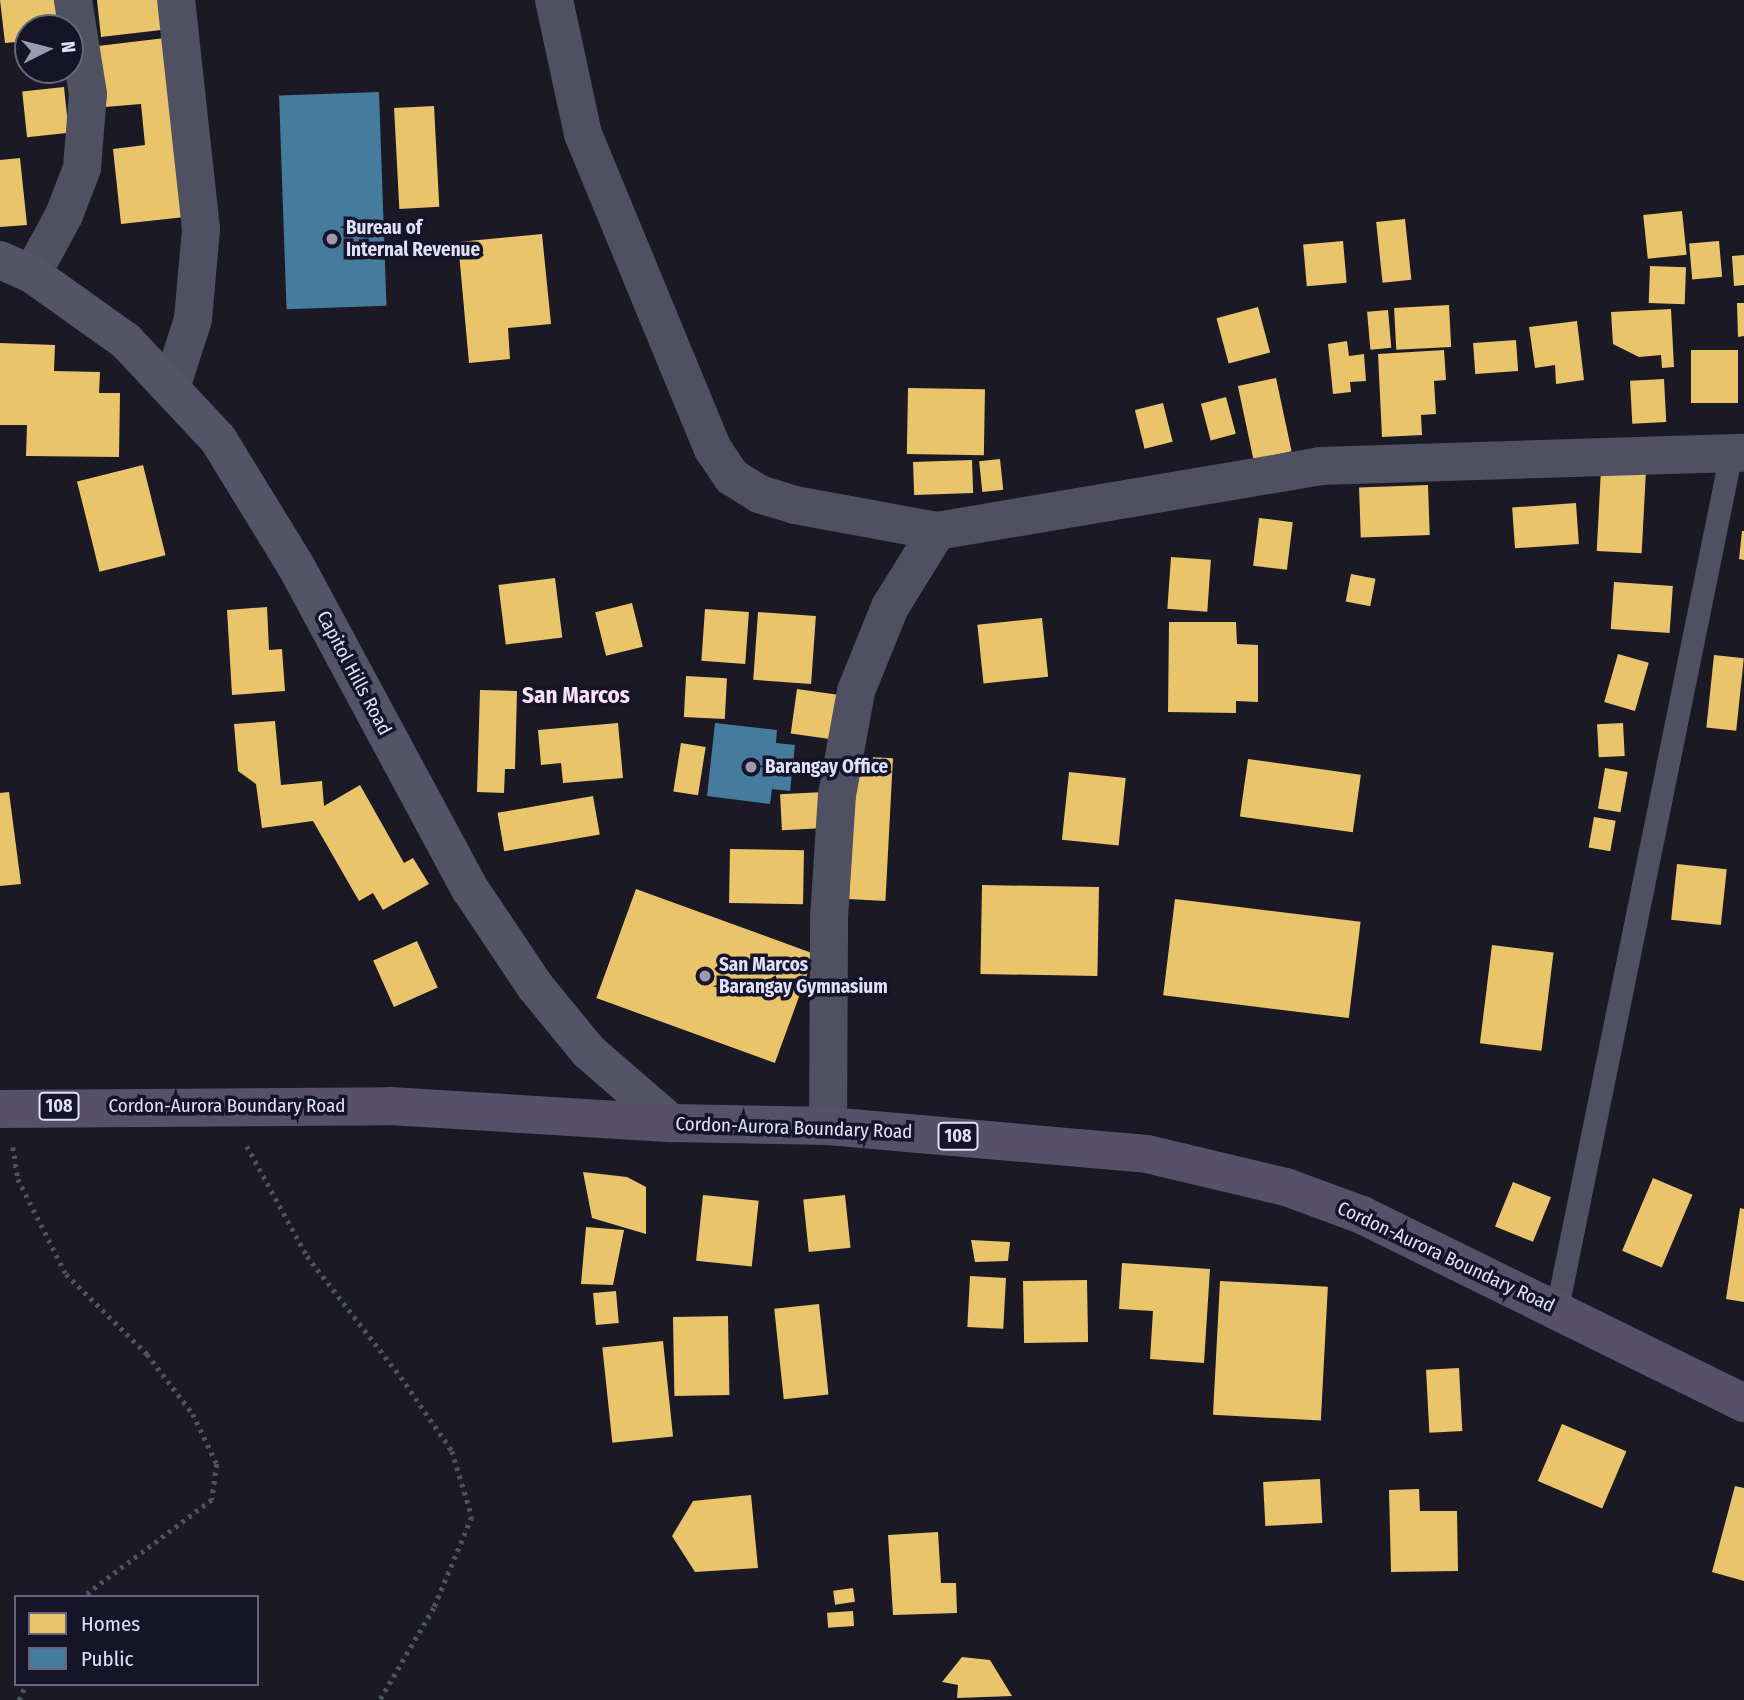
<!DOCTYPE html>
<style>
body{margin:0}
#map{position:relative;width:1744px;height:1700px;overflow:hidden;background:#1a1924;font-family:"Fira Sans Condensed",sans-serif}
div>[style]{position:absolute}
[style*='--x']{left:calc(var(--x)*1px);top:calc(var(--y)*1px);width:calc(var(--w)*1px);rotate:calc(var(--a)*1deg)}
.homes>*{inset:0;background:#e9c46a;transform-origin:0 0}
.public>*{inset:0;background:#457b9d;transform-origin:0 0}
.path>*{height:4.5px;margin-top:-2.25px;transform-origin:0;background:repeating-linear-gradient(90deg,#49545f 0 3.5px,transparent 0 8.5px)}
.lane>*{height:23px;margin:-11.5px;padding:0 11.5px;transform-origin:11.5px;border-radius:11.5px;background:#505063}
.street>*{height:38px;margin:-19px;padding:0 19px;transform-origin:19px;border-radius:19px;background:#505063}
.secondary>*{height:38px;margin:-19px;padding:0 19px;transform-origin:19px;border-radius:19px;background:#545469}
.primary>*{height:38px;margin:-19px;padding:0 19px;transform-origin:19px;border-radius:19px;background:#565168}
.dots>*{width:19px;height:19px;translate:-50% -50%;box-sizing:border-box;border:4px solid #161429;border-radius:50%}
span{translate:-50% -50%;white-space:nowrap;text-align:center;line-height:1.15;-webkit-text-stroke:7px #161429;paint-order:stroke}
.shield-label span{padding:2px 5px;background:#161429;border:2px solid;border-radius:5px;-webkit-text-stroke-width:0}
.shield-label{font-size:18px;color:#e1e0fb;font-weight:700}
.poi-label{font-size:19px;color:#e1e0fb;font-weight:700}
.left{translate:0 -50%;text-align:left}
.street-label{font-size:19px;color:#e1e0fb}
.quarter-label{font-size:23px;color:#fbe2f4;font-weight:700}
.legend{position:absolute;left:14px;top:1595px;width:245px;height:91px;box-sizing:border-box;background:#161429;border:2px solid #67667d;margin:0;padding:9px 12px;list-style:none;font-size:21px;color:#e1e0fb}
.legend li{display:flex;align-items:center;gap:14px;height:35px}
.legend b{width:35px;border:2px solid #67667d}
.north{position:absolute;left:14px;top:14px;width:70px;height:70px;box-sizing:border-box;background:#161429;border:2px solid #67667d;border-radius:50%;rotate:84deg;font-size:19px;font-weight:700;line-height:28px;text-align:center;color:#e1e0fb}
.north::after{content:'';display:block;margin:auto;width:24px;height:32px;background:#9b9ab0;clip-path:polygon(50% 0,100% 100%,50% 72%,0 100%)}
</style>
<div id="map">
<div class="homes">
<div style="clip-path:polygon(0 0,67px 0,70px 28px,28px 28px,28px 41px,5px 43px)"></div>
<div style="clip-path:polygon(97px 0,158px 0,161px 30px,101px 37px)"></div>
<div style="clip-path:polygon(165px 38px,185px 217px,121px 224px,113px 149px,145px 145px,141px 104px,105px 107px,98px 46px)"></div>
<div style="left:64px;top:87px;width:46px;height:42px;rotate:84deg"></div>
<div style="left:434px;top:106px;width:101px;height:40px;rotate:87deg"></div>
<div style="clip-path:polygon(20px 158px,27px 225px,0 227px,0 160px)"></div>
<div style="left:1682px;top:211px;width:44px;height:39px;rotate:84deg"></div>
<div style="left:1405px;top:219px;width:61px;height:29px;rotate:84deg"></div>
<div style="clip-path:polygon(542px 234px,551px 324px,508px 328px,510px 359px,469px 363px,458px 242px)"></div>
<div style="left:1343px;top:241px;width:42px;height:40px;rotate:85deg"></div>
<div style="left:1719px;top:241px;width:36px;height:30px;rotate:85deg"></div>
<div style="clip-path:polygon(1744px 255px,1744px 285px,1734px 286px,1732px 256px)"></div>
<div style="left:1650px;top:266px;width:36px;height:37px;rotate:2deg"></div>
<div style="clip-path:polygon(1737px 303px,1744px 303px,1744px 336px,1738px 337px)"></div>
<div style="left:1449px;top:305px;width:42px;height:55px;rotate:87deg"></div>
<div style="left:1258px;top:307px;width:47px;height:43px;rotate:75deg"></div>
<div style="clip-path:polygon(1671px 309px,1674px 367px,1662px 368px,1661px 355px,1639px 357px,1613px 344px,1611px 312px)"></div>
<div style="left:1388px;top:310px;width:38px;height:21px;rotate:85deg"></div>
<div style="clip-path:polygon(1577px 321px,1584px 380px,1556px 384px,1555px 365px,1535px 368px,1529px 327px)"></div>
<div style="left:1516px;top:340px;width:31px;height:43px;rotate:86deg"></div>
<div style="clip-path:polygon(1347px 341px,1349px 356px,1364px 354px,1366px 381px,1350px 382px,1351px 392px,1333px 394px,1328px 344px)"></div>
<div style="clip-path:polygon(0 343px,55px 345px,54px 371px,100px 372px,99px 393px,120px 393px,119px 457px,26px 456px,27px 425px,0 425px)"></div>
<div style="clip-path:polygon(1444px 350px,1446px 380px,1434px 381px,1436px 414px,1421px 415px,1422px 435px,1382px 437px,1378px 354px)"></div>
<div style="left:1691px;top:350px;width:47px;height:53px"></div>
<div style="left:1276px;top:378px;width:75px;height:39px;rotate:78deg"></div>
<div style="left:1664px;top:379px;width:43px;height:34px;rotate:87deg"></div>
<div style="left:908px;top:388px;width:77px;height:66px;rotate:1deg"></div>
<div style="left:1226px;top:397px;width:38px;height:26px;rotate:75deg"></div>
<div style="left:1163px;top:403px;width:40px;height:29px;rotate:76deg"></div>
<div style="left:1000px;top:459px;width:31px;height:21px;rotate:84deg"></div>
<div style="left:972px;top:460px;width:33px;height:59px;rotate:88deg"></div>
<div style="left:143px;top:465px;width:93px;height:68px;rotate:76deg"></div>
<div style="left:1601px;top:469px;width:45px;height:82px;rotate:3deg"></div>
<div style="left:1428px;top:485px;width:50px;height:69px;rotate:88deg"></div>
<div style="left:1576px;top:503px;width:41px;height:64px;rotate:86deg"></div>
<div style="left:1259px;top:518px;width:34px;height:48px;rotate:7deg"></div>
<div style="clip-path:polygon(1742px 531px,1744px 531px,1744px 560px,1739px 559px)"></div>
<div style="left:1171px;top:557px;width:40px;height:52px;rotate:4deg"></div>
<div style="left:1351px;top:574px;width:25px;height:28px;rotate:11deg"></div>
<div style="left:555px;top:578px;width:60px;height:57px;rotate:83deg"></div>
<div style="left:1614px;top:582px;width:59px;height:47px;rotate:4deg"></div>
<div style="left:632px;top:603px;width:45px;height:38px;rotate:76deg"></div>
<div style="clip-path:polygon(267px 607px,269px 650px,282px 649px,285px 691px,232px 695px,227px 610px)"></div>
<div style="left:705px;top:609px;width:44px;height:52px;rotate:4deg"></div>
<div style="left:758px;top:612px;width:58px;height:68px;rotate:4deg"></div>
<div style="left:1042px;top:618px;width:59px;height:65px;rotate:84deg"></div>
<div style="clip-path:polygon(1169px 622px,1236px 622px,1237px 644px,1258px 645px,1258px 702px,1236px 701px,1236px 713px,1168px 712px)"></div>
<div style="left:1618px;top:654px;width:32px;height:50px;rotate:16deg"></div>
<div style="left:1714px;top:655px;width:30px;height:73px;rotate:6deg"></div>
<div style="left:686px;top:676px;width:41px;height:41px;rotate:3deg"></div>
<div style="left:797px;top:689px;width:43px;height:45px;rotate:8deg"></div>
<div style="clip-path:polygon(480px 690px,517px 691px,515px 769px,505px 769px,504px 793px,477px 792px)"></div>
<div style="clip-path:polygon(275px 721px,281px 785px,322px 781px,324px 806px,360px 785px,404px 863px,413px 858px,429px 884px,383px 910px,373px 893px,359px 901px,313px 821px,262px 828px,256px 784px,238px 771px,234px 724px)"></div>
<div style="clip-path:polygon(618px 723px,623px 778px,563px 783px,561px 763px,541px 765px,538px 730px)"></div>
<div style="left:1623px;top:723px;width:33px;height:26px;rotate:87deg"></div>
<div style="left:681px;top:743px;width:25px;height:49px;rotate:9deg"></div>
<div style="left:851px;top:756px;width:42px;height:143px;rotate:3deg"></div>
<div style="left:1248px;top:759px;width:114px;height:58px;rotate:8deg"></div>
<div style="left:1605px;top:768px;width:23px;height:41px;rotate:10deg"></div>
<div style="left:1069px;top:772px;width:57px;height:68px;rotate:6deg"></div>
<div style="clip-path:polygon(9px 792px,21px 884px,0 886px,0 793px)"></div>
<div style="left:824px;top:792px;width:36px;height:44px;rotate:87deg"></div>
<div style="left:593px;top:796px;width:39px;height:97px;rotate:80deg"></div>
<div style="left:1594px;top:817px;width:22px;height:31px;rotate:10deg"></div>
<div style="left:730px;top:849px;width:74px;height:54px;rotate:1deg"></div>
<div style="left:1677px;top:864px;width:50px;height:56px;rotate:6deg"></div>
<div style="left:982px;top:885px;width:117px;height:89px;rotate:1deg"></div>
<div style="left:636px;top:889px;width:190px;height:116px;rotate:20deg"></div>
<div style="left:1175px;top:899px;width:187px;height:97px;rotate:7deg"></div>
<div style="left:417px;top:941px;width:51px;height:48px;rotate:66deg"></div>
<div style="left:1492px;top:945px;width:62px;height:99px;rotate:7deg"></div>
<div style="clip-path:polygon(583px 1172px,627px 1177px,646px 1187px,646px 1234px,592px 1218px)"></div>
<div style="left:1653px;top:1178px;width:43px;height:79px;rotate:23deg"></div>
<div style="left:1513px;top:1182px;width:41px;height:48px;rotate:22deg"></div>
<div style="left:703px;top:1195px;width:56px;height:66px;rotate:6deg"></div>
<div style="left:845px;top:1195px;width:53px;height:42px;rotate:84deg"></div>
<div style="clip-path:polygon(1740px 1208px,1744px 1209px,1744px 1302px,1726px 1299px)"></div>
<div style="clip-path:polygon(586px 1227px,624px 1230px,613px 1285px,581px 1284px)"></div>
<div style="clip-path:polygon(971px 1240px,1010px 1242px,1008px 1261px,975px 1262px)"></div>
<div style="clip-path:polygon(1122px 1263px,1210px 1269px,1204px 1363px,1150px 1359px,1153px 1311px,1119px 1309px)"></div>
<div style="left:970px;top:1276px;width:36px;height:51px;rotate:3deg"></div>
<div style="left:1087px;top:1280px;width:62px;height:64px;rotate:89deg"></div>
<div style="left:1220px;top:1281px;width:108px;height:134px;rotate:3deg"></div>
<div style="left:616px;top:1291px;width:32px;height:23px;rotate:85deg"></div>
<div style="left:819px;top:1304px;width:91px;height:45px;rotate:84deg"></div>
<div style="left:728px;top:1316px;width:79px;height:55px;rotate:89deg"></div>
<div style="left:663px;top:1341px;width:96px;height:61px;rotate:84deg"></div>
<div style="left:1459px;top:1368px;width:63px;height:33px;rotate:87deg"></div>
<div style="left:1562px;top:1424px;width:70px;height:62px;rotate:23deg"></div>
<div style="left:1320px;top:1479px;width:44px;height:57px;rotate:87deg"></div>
<div style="clip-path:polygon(1735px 1486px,1744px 1488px,1744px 1581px,1712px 1572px)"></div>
<div style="clip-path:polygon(1419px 1489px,1420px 1511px,1457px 1511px,1458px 1571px,1391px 1572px,1389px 1490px)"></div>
<div style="clip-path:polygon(751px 1495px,758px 1568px,695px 1572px,672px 1536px,693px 1501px)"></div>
<div style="clip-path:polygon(938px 1532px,941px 1583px,956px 1583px,957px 1613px,893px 1615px,888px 1535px)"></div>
<div style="left:853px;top:1588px;width:14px;height:20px;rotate:82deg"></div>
<div style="left:853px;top:1611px;width:15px;height:26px;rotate:86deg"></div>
<div style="clip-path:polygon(962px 1657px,990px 1660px,1012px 1696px,957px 1698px,958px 1685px,942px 1682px)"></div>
</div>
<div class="public">
<div style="left:379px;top:92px;width:214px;height:100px;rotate:88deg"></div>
<div style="clip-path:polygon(715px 723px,777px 730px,776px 743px,795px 745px,790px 791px,772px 789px,770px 804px,707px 796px)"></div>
</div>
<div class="path">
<div style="--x:247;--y:1146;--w:125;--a:61.4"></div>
<div style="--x:307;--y:1256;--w:153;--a:52.2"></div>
<div style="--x:401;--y:1377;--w:90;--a:55.4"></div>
<div style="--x:452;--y:1451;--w:69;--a:73.1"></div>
<div style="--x:472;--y:1517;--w:99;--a:112.7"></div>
<div style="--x:434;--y:1608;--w:107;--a:120.4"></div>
<div style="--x:13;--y:1147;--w:32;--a:81"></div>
<div style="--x:18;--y:1179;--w:106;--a:63.2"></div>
<div style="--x:66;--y:1274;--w:114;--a:44.6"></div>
<div style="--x:147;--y:1354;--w:76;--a:52.5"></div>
<div style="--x:193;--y:1414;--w:55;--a:64.4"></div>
<div style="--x:217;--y:1464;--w:36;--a:98"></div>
<div style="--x:212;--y:1500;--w:161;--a:143.1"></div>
<div style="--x:19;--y:1700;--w:17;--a:-66"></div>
</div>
<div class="lane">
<div style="--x:1557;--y:1308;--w:873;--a:-78.5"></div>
</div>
<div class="street">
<div style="--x:554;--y:0;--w:137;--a:77.8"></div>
<div style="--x:583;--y:134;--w:341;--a:67.6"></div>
<div style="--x:713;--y:449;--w:34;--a:56"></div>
<div style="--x:732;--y:477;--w:32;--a:32"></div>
<div style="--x:759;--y:494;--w:38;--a:17"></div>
<div style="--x:795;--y:505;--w:144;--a:10.4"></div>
<div style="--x:937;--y:531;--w:388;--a:-9.6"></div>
<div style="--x:1320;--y:466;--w:424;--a:-1.8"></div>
<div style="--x:32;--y:274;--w:67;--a:-61.5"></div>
<div style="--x:64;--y:215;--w:50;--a:-69"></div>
<div style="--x:82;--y:168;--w:74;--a:-85.4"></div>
<div style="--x:88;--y:94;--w:95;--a:-99.1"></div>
<div style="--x:171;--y:388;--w:72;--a:-72.3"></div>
<div style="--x:193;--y:319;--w:90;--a:-84.9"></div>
<div style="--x:201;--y:229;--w:230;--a:-96.2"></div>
<div style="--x:828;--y:1126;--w:208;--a:-89.7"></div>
<div style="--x:829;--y:918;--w:123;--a:-86.3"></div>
<div style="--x:837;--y:795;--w:106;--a:-79.6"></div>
<div style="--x:856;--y:691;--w:91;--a:-68"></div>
<div style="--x:890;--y:607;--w:89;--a:-58.3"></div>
</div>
<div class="secondary">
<div style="--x:0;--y:260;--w:35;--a:24"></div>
<div style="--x:32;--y:274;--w:115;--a:35.5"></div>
<div style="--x:126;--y:341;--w:134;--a:46.8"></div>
<div style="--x:218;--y:439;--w:151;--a:58.5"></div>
<div style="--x:297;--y:568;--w:365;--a:61.7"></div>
<div style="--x:470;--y:889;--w:117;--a:56.2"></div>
<div style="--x:535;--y:986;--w:84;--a:50.8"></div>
<div style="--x:588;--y:1051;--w:110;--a:40.9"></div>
</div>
<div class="primary">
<div style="--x:0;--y:1109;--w:390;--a:-0.4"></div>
<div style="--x:390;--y:1106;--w:282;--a:3.5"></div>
<div style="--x:671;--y:1123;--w:157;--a:1.1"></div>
<div style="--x:828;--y:1126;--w:320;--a:5"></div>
<div style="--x:1147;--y:1154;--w:143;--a:13.4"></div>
<div style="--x:1286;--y:1187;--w:81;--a:20.2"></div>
<div style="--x:1362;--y:1215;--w:426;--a:26.2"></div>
</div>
<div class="dots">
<div style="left:332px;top:239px;background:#9b9ab0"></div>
<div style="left:751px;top:767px;background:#9b9ab0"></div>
<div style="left:705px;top:976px;background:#9b9ab0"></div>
</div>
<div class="shield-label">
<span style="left:59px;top:1106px">108</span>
<span style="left:958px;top:1136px">108</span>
</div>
<div class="poi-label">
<span class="left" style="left:346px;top:239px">Bureau of<br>Internal Revenue</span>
<span class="left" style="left:765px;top:767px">Barangay Office</span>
<span class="left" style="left:719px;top:976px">San Marcos<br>Barangay Gymnasium</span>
</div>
<div class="street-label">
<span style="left:354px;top:673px;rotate:62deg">Capitol Hills Road</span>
<span style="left:227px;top:1106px">Cordon-Aurora Boundary Road</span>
<span style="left:794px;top:1128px;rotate:2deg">Cordon-Aurora Boundary Road</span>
<span style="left:1446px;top:1257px;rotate:25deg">Cordon-Aurora Boundary Road</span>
</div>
<div class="quarter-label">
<span style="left:576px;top:695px">San Marcos</span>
</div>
<ul class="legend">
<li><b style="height:19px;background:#e9c46a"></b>Homes</li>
<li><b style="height:19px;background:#457b9d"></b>Public</li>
</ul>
<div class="north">N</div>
</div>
